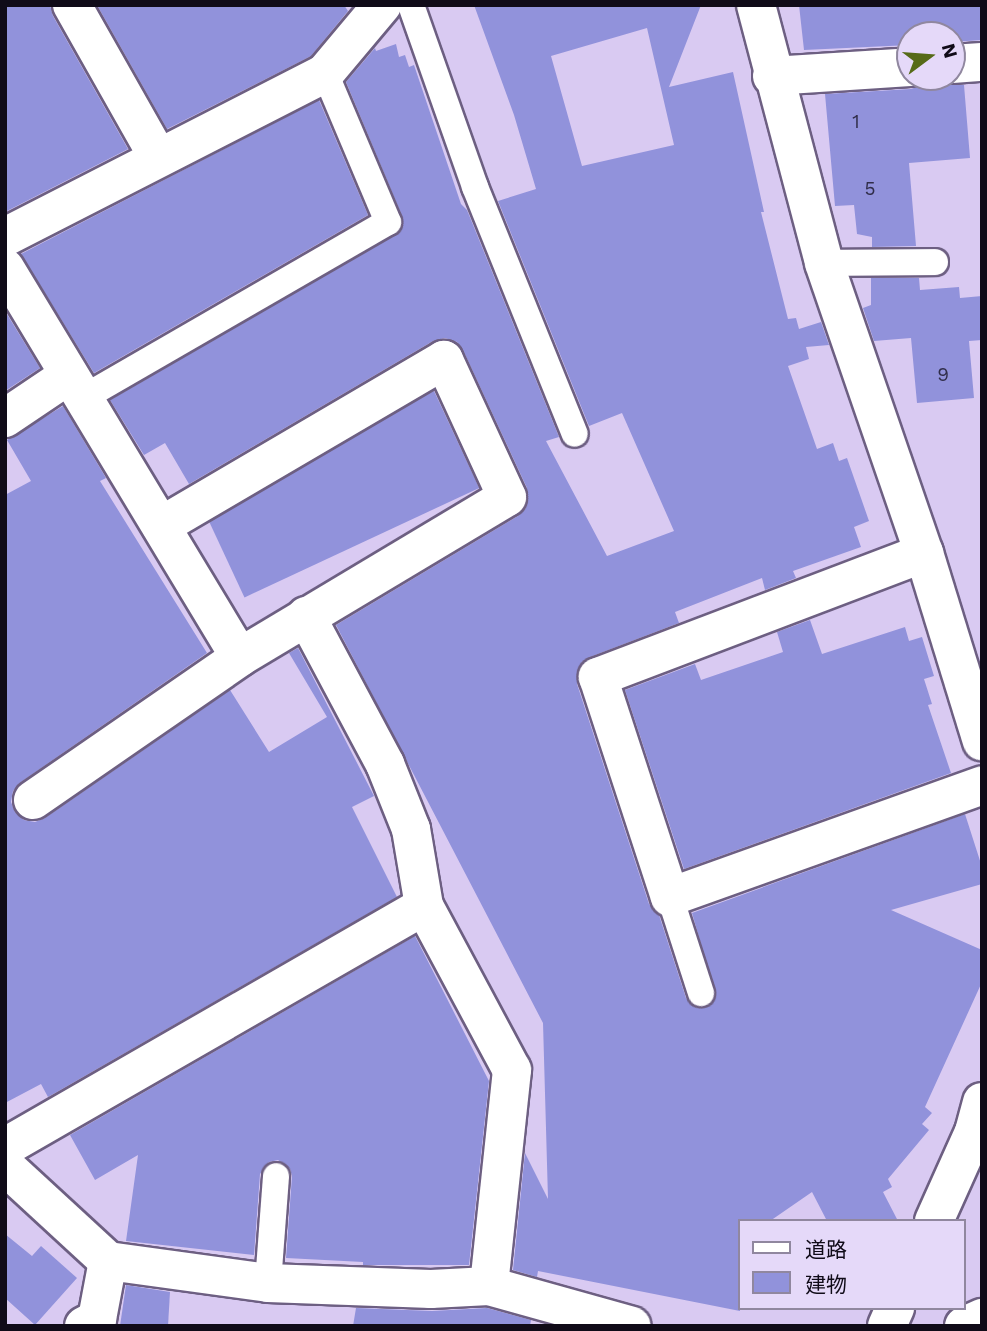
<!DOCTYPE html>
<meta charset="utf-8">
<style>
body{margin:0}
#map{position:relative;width:987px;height:1331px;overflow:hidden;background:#d9caf2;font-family:"Work Sans","Noto Sans JP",sans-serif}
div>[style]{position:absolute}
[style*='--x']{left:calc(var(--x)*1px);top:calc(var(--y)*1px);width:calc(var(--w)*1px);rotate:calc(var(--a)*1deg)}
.building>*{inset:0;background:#9192db;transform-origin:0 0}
.roads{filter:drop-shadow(2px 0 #6d5f82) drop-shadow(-2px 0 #6d5f82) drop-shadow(0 2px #6d5f82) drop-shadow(0 -2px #6d5f82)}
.lane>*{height:26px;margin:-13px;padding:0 13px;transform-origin:13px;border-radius:13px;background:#fff}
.street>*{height:38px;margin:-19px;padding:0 19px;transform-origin:19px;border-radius:19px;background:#fff}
span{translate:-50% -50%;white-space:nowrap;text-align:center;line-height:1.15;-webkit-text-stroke:5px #e5d9f9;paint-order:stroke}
.number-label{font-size:19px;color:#302d49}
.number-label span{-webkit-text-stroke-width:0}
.frame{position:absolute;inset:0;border:7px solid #100b18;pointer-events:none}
.legend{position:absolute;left:738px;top:1219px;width:228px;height:91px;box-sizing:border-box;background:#e5d9f9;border:2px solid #90879f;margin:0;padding:9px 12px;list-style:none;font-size:21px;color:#100b18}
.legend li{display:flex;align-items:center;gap:14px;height:35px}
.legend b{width:35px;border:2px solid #90879f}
.north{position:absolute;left:896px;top:21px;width:70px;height:70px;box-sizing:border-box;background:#e5d9f9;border:2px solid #90879f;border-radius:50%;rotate:74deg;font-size:19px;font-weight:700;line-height:28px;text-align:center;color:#100b18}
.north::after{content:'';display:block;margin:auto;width:24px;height:32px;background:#566a18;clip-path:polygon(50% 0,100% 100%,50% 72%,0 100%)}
</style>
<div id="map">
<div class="building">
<div style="clip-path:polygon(5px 5px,50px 5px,53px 16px,128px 149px,5px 212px)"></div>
<div style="clip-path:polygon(97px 5px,344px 5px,348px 11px,311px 56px,167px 129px)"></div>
<div style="clip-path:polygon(evenodd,474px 5px,701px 5px,669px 87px,733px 72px,764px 212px,761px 212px,788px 319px,796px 318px,799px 329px,821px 322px,829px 345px,806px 347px,809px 359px,788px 366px,817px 449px,833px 443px,839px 461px,847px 458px,869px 521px,854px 527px,861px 547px,793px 571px,796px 578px,765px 590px,762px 578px,675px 612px,679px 623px,590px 657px,582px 662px,577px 672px,577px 684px,649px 904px,659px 915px,686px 998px,697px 1008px,705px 1008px,716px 996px,692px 913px,965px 814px,982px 867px,982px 884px,891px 910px,982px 950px,982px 982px,925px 1107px,932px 1113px,922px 1124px,929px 1130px,888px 1179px,892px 1187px,883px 1192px,898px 1221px,827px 1221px,812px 1192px,770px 1221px,740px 1221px,740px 1311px,538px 1271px,537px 1277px,513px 1270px,525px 1153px,548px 1199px,543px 1023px,336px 625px,518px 516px,526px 508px,527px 488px,463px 350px,457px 342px,445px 338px,433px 341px,189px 484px,165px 443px,144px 455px,110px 400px,401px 231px,402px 216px,346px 82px,375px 48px,376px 51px,396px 44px,399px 57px,405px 55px,409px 67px,414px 65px,461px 204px,467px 210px,559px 437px,546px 441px,607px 556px,674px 531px,622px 413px,589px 426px,498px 201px,536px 189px,514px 115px,474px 5px,647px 28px,674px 145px,582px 166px,551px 56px,647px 28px)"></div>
<div style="clip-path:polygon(799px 5px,982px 5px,982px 40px,952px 42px,952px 35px,910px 35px,910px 45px,804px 50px)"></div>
<div style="clip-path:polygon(929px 77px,935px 77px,943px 84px,964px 85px,970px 158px,909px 163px,916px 246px,872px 247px,872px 237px,857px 234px,854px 205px,835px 206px,825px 94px,911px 89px,922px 85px)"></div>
<div style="clip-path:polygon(319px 100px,368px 215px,94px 373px,21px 254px)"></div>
<div style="clip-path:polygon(871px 278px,919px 278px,920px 290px,959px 287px,960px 298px,982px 296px,982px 340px,969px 341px,974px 398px,917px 403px,911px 338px,874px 341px,863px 308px,871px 305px)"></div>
<div style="clip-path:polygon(5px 311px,40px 368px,5px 391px)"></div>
<div style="left:434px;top:391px;width:107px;height:259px;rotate:65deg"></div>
<div style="clip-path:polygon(63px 406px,106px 478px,100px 481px,207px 653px,21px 782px,13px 791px,11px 802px,15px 812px,24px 820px,35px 822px,45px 818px,230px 690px,269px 752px,327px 717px,289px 653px,298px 648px,374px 796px,352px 807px,397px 897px,48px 1097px,41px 1084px,5px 1103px,5px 495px,31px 481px,7px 440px)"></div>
<div style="clip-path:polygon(810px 620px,822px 654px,905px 627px,909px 641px,922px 637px,934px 676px,924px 679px,932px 704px,928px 705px,951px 773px,684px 869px,625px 690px,695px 664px,701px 680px,783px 652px,777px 632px)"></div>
<div style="clip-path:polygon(415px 936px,489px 1081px,469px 1265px,363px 1265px,363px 1262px,286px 1258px,292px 1176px,290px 1169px,278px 1160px,269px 1162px,260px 1174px,254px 1255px,126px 1241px,138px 1155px,95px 1180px,70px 1135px)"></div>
<div style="clip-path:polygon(5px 1234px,32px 1256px,41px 1246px,77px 1278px,35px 1325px,5px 1298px)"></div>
<div style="clip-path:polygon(126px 1285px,170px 1292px,168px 1326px,120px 1326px)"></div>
<div style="clip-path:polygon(356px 1308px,432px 1311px,487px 1308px,531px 1320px,530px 1326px,353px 1326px)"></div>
</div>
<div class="roads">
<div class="lane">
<div style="--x:411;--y:5;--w:193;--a:70.6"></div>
<div style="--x:475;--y:187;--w:266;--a:68"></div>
<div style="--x:824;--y:263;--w:111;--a:-0.5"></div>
<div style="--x:83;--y:398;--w:352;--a:-30"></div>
<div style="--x:388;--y:222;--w:162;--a:-112.9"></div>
<div style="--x:670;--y:897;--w:101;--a:72.1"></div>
<div style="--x:268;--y:1283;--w:107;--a:-85.7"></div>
</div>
<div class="street">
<div style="--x:72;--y:5;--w:175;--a:60.5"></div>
<div style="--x:756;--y:5;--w:267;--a:75.2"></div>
<div style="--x:824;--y:263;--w:307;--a:71"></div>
<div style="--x:924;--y:553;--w:197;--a:72.9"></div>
<div style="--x:952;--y:64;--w:30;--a:-4"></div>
<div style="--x:772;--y:76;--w:138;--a:-3.7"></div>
<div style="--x:5;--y:237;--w:360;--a:-27.1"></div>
<div style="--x:325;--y:73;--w:89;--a:-50"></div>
<div style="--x:5;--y:268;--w:454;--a:58.9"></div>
<div style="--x:5;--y:418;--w:77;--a:-33.9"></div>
<div style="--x:924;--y:553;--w:349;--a:159.2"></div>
<div style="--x:598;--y:677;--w:231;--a:71.9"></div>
<div style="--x:670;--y:897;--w:331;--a:-19.7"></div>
<div style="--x:306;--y:616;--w:168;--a:61.9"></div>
<div style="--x:385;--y:764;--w:70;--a:68.2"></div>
<div style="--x:411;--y:829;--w:78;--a:80.4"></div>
<div style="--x:424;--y:906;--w:186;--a:61.8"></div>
<div style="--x:512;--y:1070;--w:217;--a:96.1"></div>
<div style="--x:33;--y:800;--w:252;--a:-34.6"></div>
<div style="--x:240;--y:657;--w:311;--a:-30.9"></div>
<div style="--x:507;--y:497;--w:151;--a:-114.7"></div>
<div style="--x:444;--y:360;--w:328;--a:149.6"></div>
<div style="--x:5;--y:1147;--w:483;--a:-29.9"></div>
<div style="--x:5;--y:1166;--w:140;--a:42.7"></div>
<div style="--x:108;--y:1261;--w:162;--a:7.8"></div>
<div style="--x:268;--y:1283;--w:163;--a:2.1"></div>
<div style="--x:431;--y:1289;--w:58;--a:-3"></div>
<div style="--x:489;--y:1286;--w:148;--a:15.6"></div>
<div style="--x:934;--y:1221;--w:98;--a:-65.8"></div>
<div style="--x:974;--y:1132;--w:31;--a:-75"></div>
<div style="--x:84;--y:1326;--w:15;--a:-28"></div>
<div style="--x:97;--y:1319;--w:59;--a:-79.3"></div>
<div style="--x:887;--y:1326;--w:20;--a:-66"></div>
<div style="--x:964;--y:1326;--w:20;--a:-24"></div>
</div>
</div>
<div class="number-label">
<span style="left:856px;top:122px">1</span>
<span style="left:870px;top:189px">5</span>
<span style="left:943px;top:375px">9</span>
</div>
<div class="frame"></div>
<ul class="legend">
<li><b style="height:9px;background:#fff"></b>道路</li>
<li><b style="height:19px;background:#9192db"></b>建物</li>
</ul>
<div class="north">N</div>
</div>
